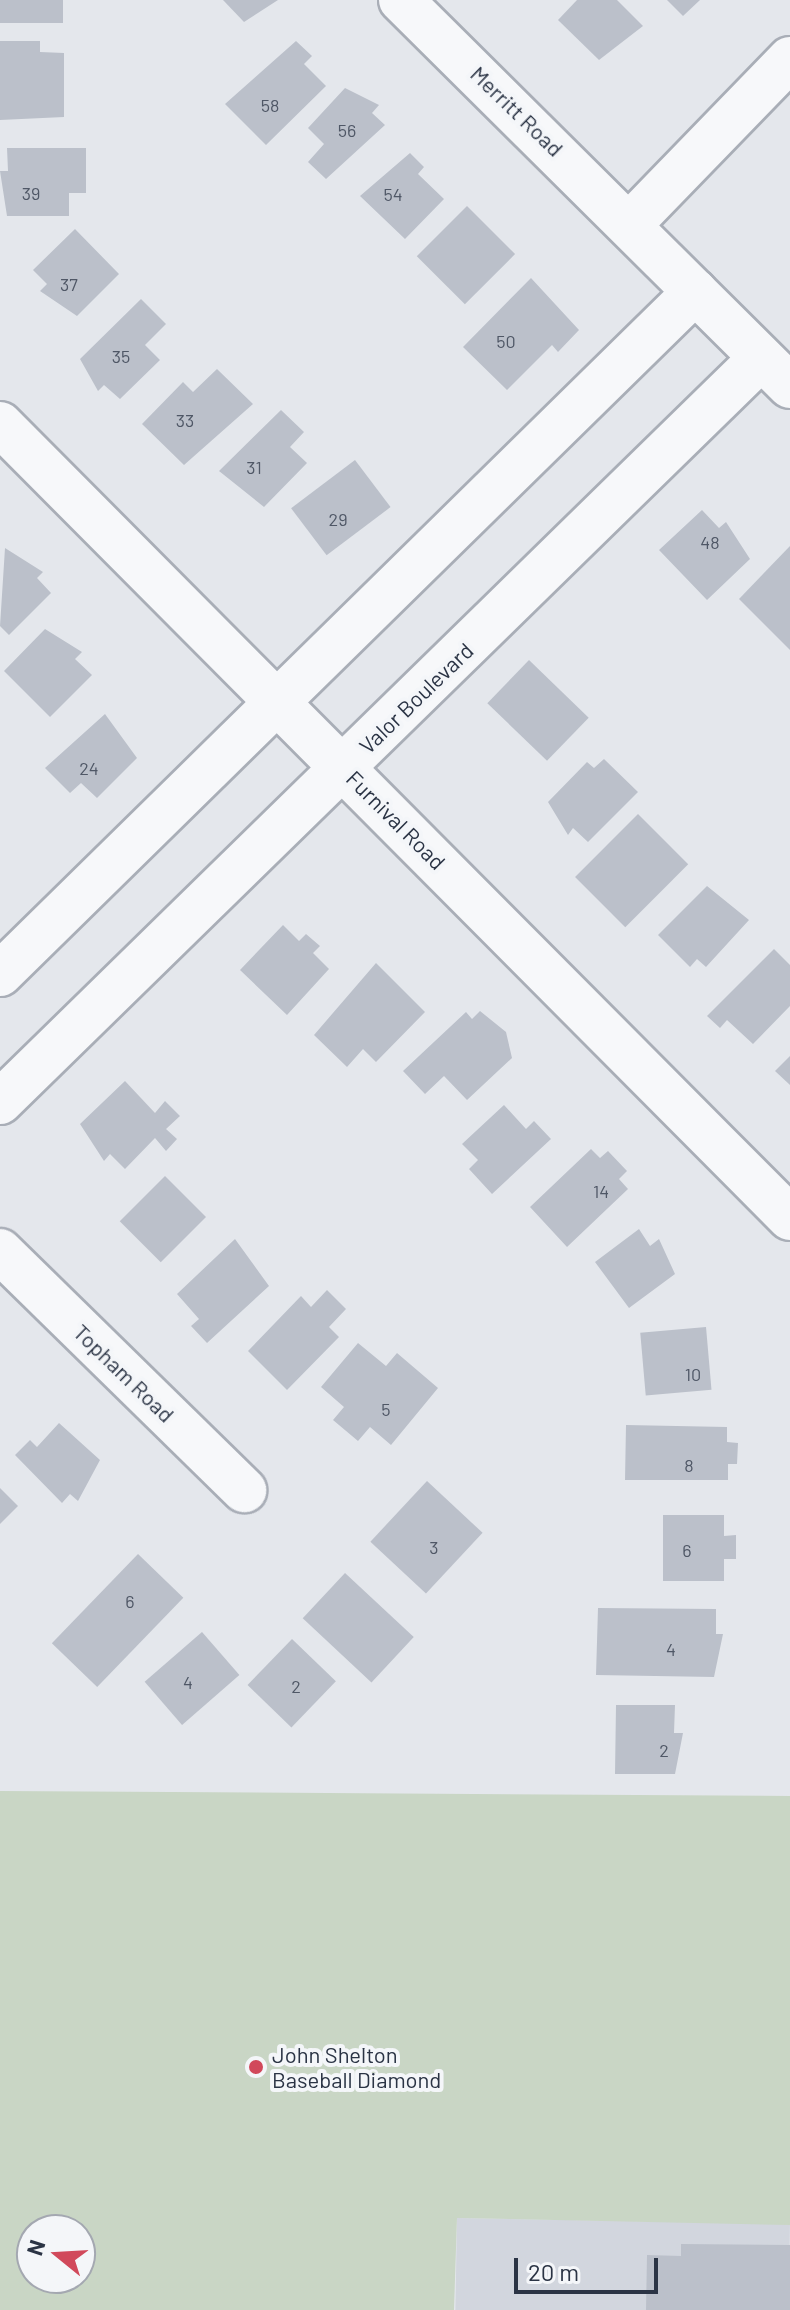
<!DOCTYPE html>
<style>
body{margin:0}
#map{position:relative;width:790px;height:2310px;overflow:hidden;background:#e4e7ec;font-family:Barlow,sans-serif}
div>[style]{position:absolute}
[style*='--x']{left:calc(var(--x)*1px);top:calc(var(--y)*1px);width:calc(var(--w)*1px);rotate:calc(var(--a)*1deg)}
.built>*{inset:0;background:#d2d6de;transform-origin:0 0}
.green>*{inset:0;background:#c9d6c5}
.building>*{inset:0;background:#bbc0ca;transform-origin:0 0}
.roads{filter:drop-shadow(2px 0 #a9aeb7) drop-shadow(-2px 0 #a9aeb7) drop-shadow(0 2px #a9aeb7) drop-shadow(0 -2px #a9aeb7)}
.minor>*{height:44px;margin:-22px;padding:0 22px;transform-origin:22px;border-radius:22px;background:#f7f8fa}
.dots>*{width:22px;height:22px;translate:-50% -50%;box-sizing:border-box;border:4px solid #f4f6f9;border-radius:50%}
span{translate:-50% -50%;white-space:nowrap;text-align:center;line-height:1.15;-webkit-text-stroke:8px #f4f6f9;paint-order:stroke}
.number-label{font-size:18px;color:#4f5766}
.number-label span{-webkit-text-stroke-width:0}
.street-label{font-size:22px;color:#2b3445}
.poi-label{font-size:22px;color:#2b3445}
.left{translate:0 -50%;text-align:left}
.north{position:absolute;left:16px;top:2214px;width:80px;height:80px;box-sizing:border-box;background:#f4f6f9;border:2px solid #a4a8b1;border-radius:50%;rotate:288deg;font-size:22px;font-weight:700;line-height:32px;text-align:center;color:#2b3445}
.north::after{content:'';display:block;margin:auto;width:28px;height:36px;background:#d1495b;clip-path:polygon(50% 0,100% 100%,50% 72%,0 100%)}
.scale{position:absolute;left:514px;top:2258px;width:144px;height:36px;box-sizing:border-box;border:4px solid #2b3445;border-top:0;padding-left:10px;font-size:24px;line-height:28px;white-space:nowrap;color:#2b3445;-webkit-text-stroke:6px #f4f6f9;paint-order:stroke}
</style>
<div id="map">
<div class="built">
<div style="left:457px;top:2218px;width:333px;height:92px;rotate:1deg"></div>
</div>
<div class="green">
<div style="clip-path:polygon(evenodd,0 1791px,790px 1796px,790px 2225px,457px 2218px,454px 2310px,0 2310px,0 1791px,32px 2230px,80px 2230px,80px 2278px,32px 2278px,32px 2230px)"></div>
</div>
<div class="building">
<div style="left:0;top:0;width:63px;height:23px"></div>
<div style="clip-path:polygon(223px 0,278px 0,244px 22px)"></div>
<div style="clip-path:polygon(577px 0,617px 0,643px 26px,599px 60px,558px 20px)"></div>
<div style="clip-path:polygon(667px 0,700px 0,683px 16px)"></div>
<div style="clip-path:polygon(0 41px,40px 41px,40px 52px,64px 53px,64px 117px,0 120px)"></div>
<div style="clip-path:polygon(296px 41px,312px 56px,304px 64px,326px 86px,266px 145px,225px 104px)"></div>
<div style="clip-path:polygon(345px 88px,379px 105px,372px 113px,385px 125px,326px 179px,308px 162px,324px 144px,308px 128px)"></div>
<div style="clip-path:polygon(7px 148px,86px 148px,86px 193px,69px 193px,69px 216px,7px 216px,0 171px,8px 171px)"></div>
<div style="clip-path:polygon(410px 153px,424px 167px,418px 174px,444px 199px,405px 239px,360px 196px)"></div>
<div style="left:467px;top:206px;width:68px;height:71px;rotate:45deg"></div>
<div style="clip-path:polygon(75px 229px,119px 274px,77px 316px,40px 291px,47px 284px,33px 270px)"></div>
<div style="clip-path:polygon(531px 278px,579px 330px,558px 352px,552px 345px,507px 390px,463px 347px)"></div>
<div style="clip-path:polygon(141px 299px,166px 324px,145px 345px,160px 360px,120px 399px,104px 385px,98px 391px,80px 359px)"></div>
<div style="clip-path:polygon(217px 369px,253px 404px,184px 465px,142px 424px,183px 382px,193px 392px)"></div>
<div style="clip-path:polygon(281px 410px,304px 432px,290px 447px,307px 463px,264px 507px,219px 471px)"></div>
<div style="left:355px;top:460px;width:59px;height:80px;rotate:53deg"></div>
<div style="clip-path:polygon(702px 510px,719px 528px,726px 522px,750px 559px,707px 600px,659px 550px)"></div>
<div style="clip-path:polygon(790px 546px,790px 650px,739px 599px)"></div>
<div style="clip-path:polygon(5px 548px,43px 572px,37px 578px,51px 593px,9px 635px,0 626px)"></div>
<div style="clip-path:polygon(45px 629px,82px 652px,75px 659px,92px 675px,50px 717px,4px 671px)"></div>
<div style="left:529px;top:660px;width:83px;height:60px;rotate:44deg"></div>
<div style="clip-path:polygon(105px 714px,137px 758px,97px 798px,81px 783px,70px 793px,45px 768px)"></div>
<div style="clip-path:polygon(604px 759px,638px 792px,588px 842px,573px 828px,568px 835px,548px 802px,587px 762px,594px 768px)"></div>
<div style="left:638px;top:814px;width:71px;height:89px;rotate:45deg"></div>
<div style="clip-path:polygon(707px 886px,749px 920px,706px 967px,697px 959px,690px 967px,658px 935px)"></div>
<div style="clip-path:polygon(283px 925px,299px 941px,306px 934px,320px 946px,313px 953px,329px 969px,287px 1015px,240px 970px)"></div>
<div style="clip-path:polygon(774px 949px,790px 965px,790px 1006px,753px 1044px,727px 1020px,720px 1028px,707px 1016px)"></div>
<div style="clip-path:polygon(376px 963px,425px 1012px,376px 1062px,363px 1049px,347px 1067px,314px 1035px)"></div>
<div style="clip-path:polygon(480px 1011px,506px 1032px,512px 1058px,467px 1100px,444px 1076px,425px 1094px,403px 1071px,466px 1012px,472px 1019px)"></div>
<div style="clip-path:polygon(790px 1056px,790px 1085px,775px 1071px)"></div>
<div style="clip-path:polygon(125px 1081px,155px 1113px,165px 1101px,180px 1116px,166px 1129px,177px 1139px,166px 1151px,155px 1138px,125px 1169px,110px 1154px,104px 1161px,80px 1124px)"></div>
<div style="clip-path:polygon(504px 1105px,526px 1129px,534px 1121px,551px 1139px,492px 1194px,469px 1169px,478px 1160px,462px 1144px)"></div>
<div style="clip-path:polygon(591px 1149px,600px 1158px,608px 1151px,627px 1171px,619px 1179px,628px 1189px,567px 1247px,530px 1207px)"></div>
<div style="left:165px;top:1176px;width:58px;height:64px;rotate:45deg"></div>
<div style="clip-path:polygon(639px 1229px,650px 1246px,659px 1239px,675px 1274px,629px 1308px,595px 1262px)"></div>
<div style="clip-path:polygon(235px 1239px,269px 1286px,207px 1343px,191px 1326px,199px 1319px,177px 1294px)"></div>
<div style="clip-path:polygon(327px 1290px,346px 1309px,329px 1327px,339px 1337px,287px 1390px,248px 1351px,301px 1296px,311px 1307px)"></div>
<div style="left:706px;top:1327px;width:63px;height:66px;rotate:85deg"></div>
<div style="clip-path:polygon(358px 1343px,386px 1366px,397px 1353px,438px 1388px,391px 1445px,370px 1427px,358px 1441px,333px 1420px,344px 1407px,321px 1387px)"></div>
<div style="clip-path:polygon(59px 1423px,100px 1460px,78px 1501px,70px 1494px,62px 1503px,15px 1455px,30px 1440px,37px 1447px)"></div>
<div style="clip-path:polygon(626px 1425px,727px 1427px,727px 1442px,738px 1443px,737px 1464px,728px 1464px,728px 1480px,625px 1480px)"></div>
<div style="left:427px;top:1481px;width:76px;height:83px;rotate:43deg"></div>
<div style="clip-path:polygon(0 1488px,18px 1506px,0 1524px)"></div>
<div style="clip-path:polygon(663px 1515px,724px 1515px,724px 1536px,736px 1535px,736px 1559px,724px 1559px,724px 1581px,663px 1581px)"></div>
<div style="left:138px;top:1554px;width:63px;height:124px;rotate:44deg"></div>
<div style="left:345px;top:1573px;width:94px;height:62px;rotate:43deg"></div>
<div style="clip-path:polygon(598px 1608px,716px 1609px,716px 1634px,723px 1634px,714px 1677px,596px 1675px)"></div>
<div style="left:202px;top:1632px;width:57px;height:76px;rotate:49deg"></div>
<div style="left:292px;top:1639px;width:61px;height:64px;rotate:44deg"></div>
<div style="clip-path:polygon(616px 1705px,675px 1705px,674px 1733px,683px 1733px,675px 1774px,615px 1774px)"></div>
<div style="clip-path:polygon(681px 2244px,790px 2245px,790px 2310px,646px 2310px,647px 2255px,681px 2256px)"></div>
</div>
<div class="roads">
<div class="minor">
<div style="--x:401;--y:0;--w:548;--a:44.78"></div>
<div style="--x:632;--y:222;--w:227;--a:-45.9"></div>
<div style="--x:0;--y:424;--w:1120;--a:45.14"></div>
<div style="--x:0;--y:974;--w:974;--a:-44.46"></div>
<div style="--x:0;--y:1102;--w:1064;--a:-44.35"></div>
<div style="--x:0;--y:1251;--w:342;--a:44.4"></div>
</div>
</div>
<div class="dots">
<div style="left:256px;top:2067px;background:#d1495b"></div>
</div>
<div class="number-label">
<span style="left:270px;top:105px">58</span>
<span style="left:347px;top:130px">56</span>
<span style="left:31px;top:193px">39</span>
<span style="left:393px;top:194px">54</span>
<span style="left:69px;top:284px">37</span>
<span style="left:506px;top:341px">50</span>
<span style="left:121px;top:356px">35</span>
<span style="left:185px;top:420px">33</span>
<span style="left:254px;top:467px">31</span>
<span style="left:338px;top:519px">29</span>
<span style="left:710px;top:542px">48</span>
<span style="left:89px;top:768px">24</span>
<span style="left:601px;top:1191px">14</span>
<span style="left:693px;top:1374px">10</span>
<span style="left:386px;top:1409px">5</span>
<span style="left:689px;top:1465px">8</span>
<span style="left:434px;top:1547px">3</span>
<span style="left:687px;top:1550px">6</span>
<span style="left:130px;top:1601px">6</span>
<span style="left:671px;top:1649px">4</span>
<span style="left:188px;top:1682px">4</span>
<span style="left:296px;top:1686px">2</span>
<span style="left:664px;top:1750px">2</span>
</div>
<div class="street-label">
<span style="left:517px;top:111px;rotate:44deg">Merritt Road</span>
<span style="left:416px;top:698px;rotate:-44deg">Valor Boulevard</span>
<span style="left:396px;top:820px;rotate:45deg">Furnival Road</span>
<span style="left:124px;top:1373px;rotate:44deg">Topham Road</span>
</div>
<div class="poi-label">
<span class="left" style="left:272px;top:2067px">John Shelton<br>Baseball Diamond</span>
</div>
<div class="north">N</div>
<div class="scale">20 m</div>
</div>
